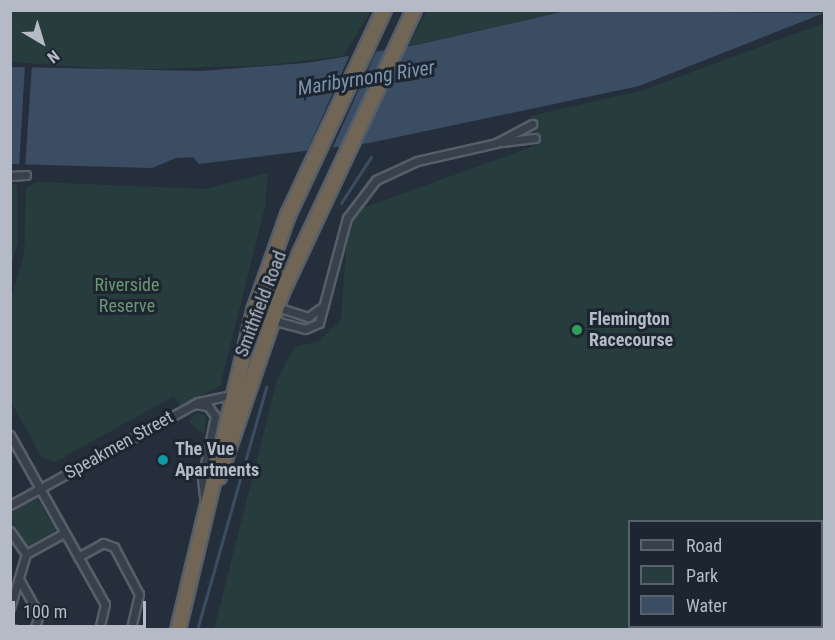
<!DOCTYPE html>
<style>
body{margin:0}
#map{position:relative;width:835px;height:640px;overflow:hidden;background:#252f3b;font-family:"Roboto Condensed",sans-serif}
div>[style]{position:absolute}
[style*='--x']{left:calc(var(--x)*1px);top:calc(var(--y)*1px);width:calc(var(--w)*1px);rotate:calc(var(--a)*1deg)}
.green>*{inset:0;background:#273c3d}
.water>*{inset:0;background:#3b4d63}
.pier>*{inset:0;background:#252f3b}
.stream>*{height:3px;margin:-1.5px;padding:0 1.5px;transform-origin:1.5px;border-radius:1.5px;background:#3b4d63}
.roads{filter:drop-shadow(2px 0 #565e69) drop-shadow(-2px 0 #565e69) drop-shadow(0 2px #565e69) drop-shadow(0 -2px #565e69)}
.street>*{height:7px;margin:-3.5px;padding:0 3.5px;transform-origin:3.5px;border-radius:3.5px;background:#38414b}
.highway>*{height:14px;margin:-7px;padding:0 7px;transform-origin:7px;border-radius:7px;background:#716556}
.dots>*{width:16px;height:16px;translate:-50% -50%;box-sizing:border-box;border:3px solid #1d2630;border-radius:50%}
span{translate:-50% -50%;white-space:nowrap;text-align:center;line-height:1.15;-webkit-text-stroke:6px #1d2630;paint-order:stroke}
.park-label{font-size:18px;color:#6c9675}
.street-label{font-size:18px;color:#b4bbc7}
.poi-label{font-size:18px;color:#b4bbc7;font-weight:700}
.left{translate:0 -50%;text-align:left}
.water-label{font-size:20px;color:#7d93ad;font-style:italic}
.frame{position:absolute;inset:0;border:12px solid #b4bbc7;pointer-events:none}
.legend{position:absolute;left:628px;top:520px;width:195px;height:108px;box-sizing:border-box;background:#1d2630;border:2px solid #59626c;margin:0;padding:8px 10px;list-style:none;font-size:18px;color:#b4bbc7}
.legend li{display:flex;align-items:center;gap:12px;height:30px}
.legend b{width:30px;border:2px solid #59626c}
.north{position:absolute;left:12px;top:12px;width:60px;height:60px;-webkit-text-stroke:4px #1d2630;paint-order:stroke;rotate:142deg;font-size:16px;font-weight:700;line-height:24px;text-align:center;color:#b4bbc7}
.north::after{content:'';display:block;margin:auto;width:21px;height:27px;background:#b4bbc7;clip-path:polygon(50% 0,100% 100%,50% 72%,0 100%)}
.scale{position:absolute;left:12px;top:601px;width:134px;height:27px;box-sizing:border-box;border:3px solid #b4bbc7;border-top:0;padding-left:8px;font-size:18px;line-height:21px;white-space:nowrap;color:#b4bbc7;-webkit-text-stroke:4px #1d2630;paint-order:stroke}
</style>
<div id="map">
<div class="green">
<div style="clip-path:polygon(10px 11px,371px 11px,343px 56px,271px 65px,124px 70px,11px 62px)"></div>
<div style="clip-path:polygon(427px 11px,566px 11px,408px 46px)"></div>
<div style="clip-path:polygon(evenodd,824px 23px,824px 629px,214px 630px,277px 380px,294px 347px,319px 341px,341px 320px,348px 225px,360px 209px,537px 145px,530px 116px,644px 90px,824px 23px,630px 522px,822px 522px,822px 626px,630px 626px,630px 522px)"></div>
<div style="clip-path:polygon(268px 173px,265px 207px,220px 386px,180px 406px,174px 396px,55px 462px,42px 458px,11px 402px,11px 298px,24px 256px,26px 188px,36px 182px,205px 189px)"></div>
<div style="clip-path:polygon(11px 184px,17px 184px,18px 243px,11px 265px)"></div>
<div style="clip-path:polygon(197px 412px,206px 416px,204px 435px,189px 422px)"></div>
<div style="clip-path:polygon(37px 498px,56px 530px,25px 548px,10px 513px)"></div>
</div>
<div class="water">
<div style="clip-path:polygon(566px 11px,824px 13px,639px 86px,369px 143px,199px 164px,193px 157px,176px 158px,152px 168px,11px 164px,11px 67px,201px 71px,306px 63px,416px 45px)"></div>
</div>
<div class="pier">
<div style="clip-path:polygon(378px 47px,332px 149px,306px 153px,352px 50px)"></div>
<div style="clip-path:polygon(25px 65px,32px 65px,25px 168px,19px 168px)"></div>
</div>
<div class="stream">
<div style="--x:341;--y:203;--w:55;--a:-56.9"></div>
<div style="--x:197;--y:630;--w:253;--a:-74.1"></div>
</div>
<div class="roads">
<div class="street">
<div style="--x:502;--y:142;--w:33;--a:-7"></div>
<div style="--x:10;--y:176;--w:16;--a:-4"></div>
<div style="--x:277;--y:307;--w:33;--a:18"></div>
<div style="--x:308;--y:317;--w:19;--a:-35"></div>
<div style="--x:272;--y:320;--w:34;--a:15"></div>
<div style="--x:305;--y:329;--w:15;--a:-23"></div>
<div style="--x:319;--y:323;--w:109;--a:-75.1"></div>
<div style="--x:347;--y:218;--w:48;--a:-52.7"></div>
<div style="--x:376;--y:180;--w:45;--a:-24.9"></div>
<div style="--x:417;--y:161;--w:81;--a:-12.8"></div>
<div style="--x:496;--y:143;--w:41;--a:-27.8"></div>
<div style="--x:194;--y:404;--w:14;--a:8"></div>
<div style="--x:208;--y:406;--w:12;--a:55"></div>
<div style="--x:215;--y:416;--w:64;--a:101.7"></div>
<div style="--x:202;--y:479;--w:23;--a:83"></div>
<div style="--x:10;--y:435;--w:194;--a:60.7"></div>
<div style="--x:105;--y:604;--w:27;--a:103"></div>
<div style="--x:10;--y:505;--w:214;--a:-28.7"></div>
<div style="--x:198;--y:402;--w:33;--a:-12"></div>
<div style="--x:10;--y:531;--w:28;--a:55"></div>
<div style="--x:26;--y:554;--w:43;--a:-28.9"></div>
<div style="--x:78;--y:557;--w:29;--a:-29"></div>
<div style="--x:103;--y:543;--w:12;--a:20"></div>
<div style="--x:114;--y:547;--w:53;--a:62"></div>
<div style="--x:139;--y:594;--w:37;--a:103"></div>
<div style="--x:19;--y:579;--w:41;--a:60.9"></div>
<div style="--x:39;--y:615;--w:16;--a:108"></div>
<div style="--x:10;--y:608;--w:56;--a:-73.5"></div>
<div style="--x:10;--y:628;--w:6;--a:18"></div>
</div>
<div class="highway">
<div style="--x:219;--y:477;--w:195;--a:-71.2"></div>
<div style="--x:282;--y:292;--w:311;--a:-64.9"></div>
<div style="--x:178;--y:630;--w:331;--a:-76.6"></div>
<div style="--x:255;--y:308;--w:99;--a:-70.5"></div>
<div style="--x:288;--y:215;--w:226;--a:-64.9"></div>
</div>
</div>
<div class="dots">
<div style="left:577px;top:330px;background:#2e9e5b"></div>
<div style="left:163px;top:460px;background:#0f9aa8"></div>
</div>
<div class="park-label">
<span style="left:127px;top:296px">Riverside<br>Reserve</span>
</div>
<div class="street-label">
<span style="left:261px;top:304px;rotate:-69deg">Smithfield Road</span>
<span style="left:119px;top:445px;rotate:-29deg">Speakmen Street</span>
</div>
<div class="poi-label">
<span class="left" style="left:589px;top:330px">Flemington<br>Racecourse</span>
<span class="left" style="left:175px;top:460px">The Vue<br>Apartments</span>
</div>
<div class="water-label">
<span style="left:366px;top:78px;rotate:-9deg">Maribyrnong River</span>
</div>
<div class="frame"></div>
<ul class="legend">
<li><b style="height:8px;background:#38414b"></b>Road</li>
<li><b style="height:16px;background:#273c3d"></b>Park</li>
<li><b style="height:16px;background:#3b4d63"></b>Water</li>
</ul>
<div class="north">N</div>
<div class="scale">100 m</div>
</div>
